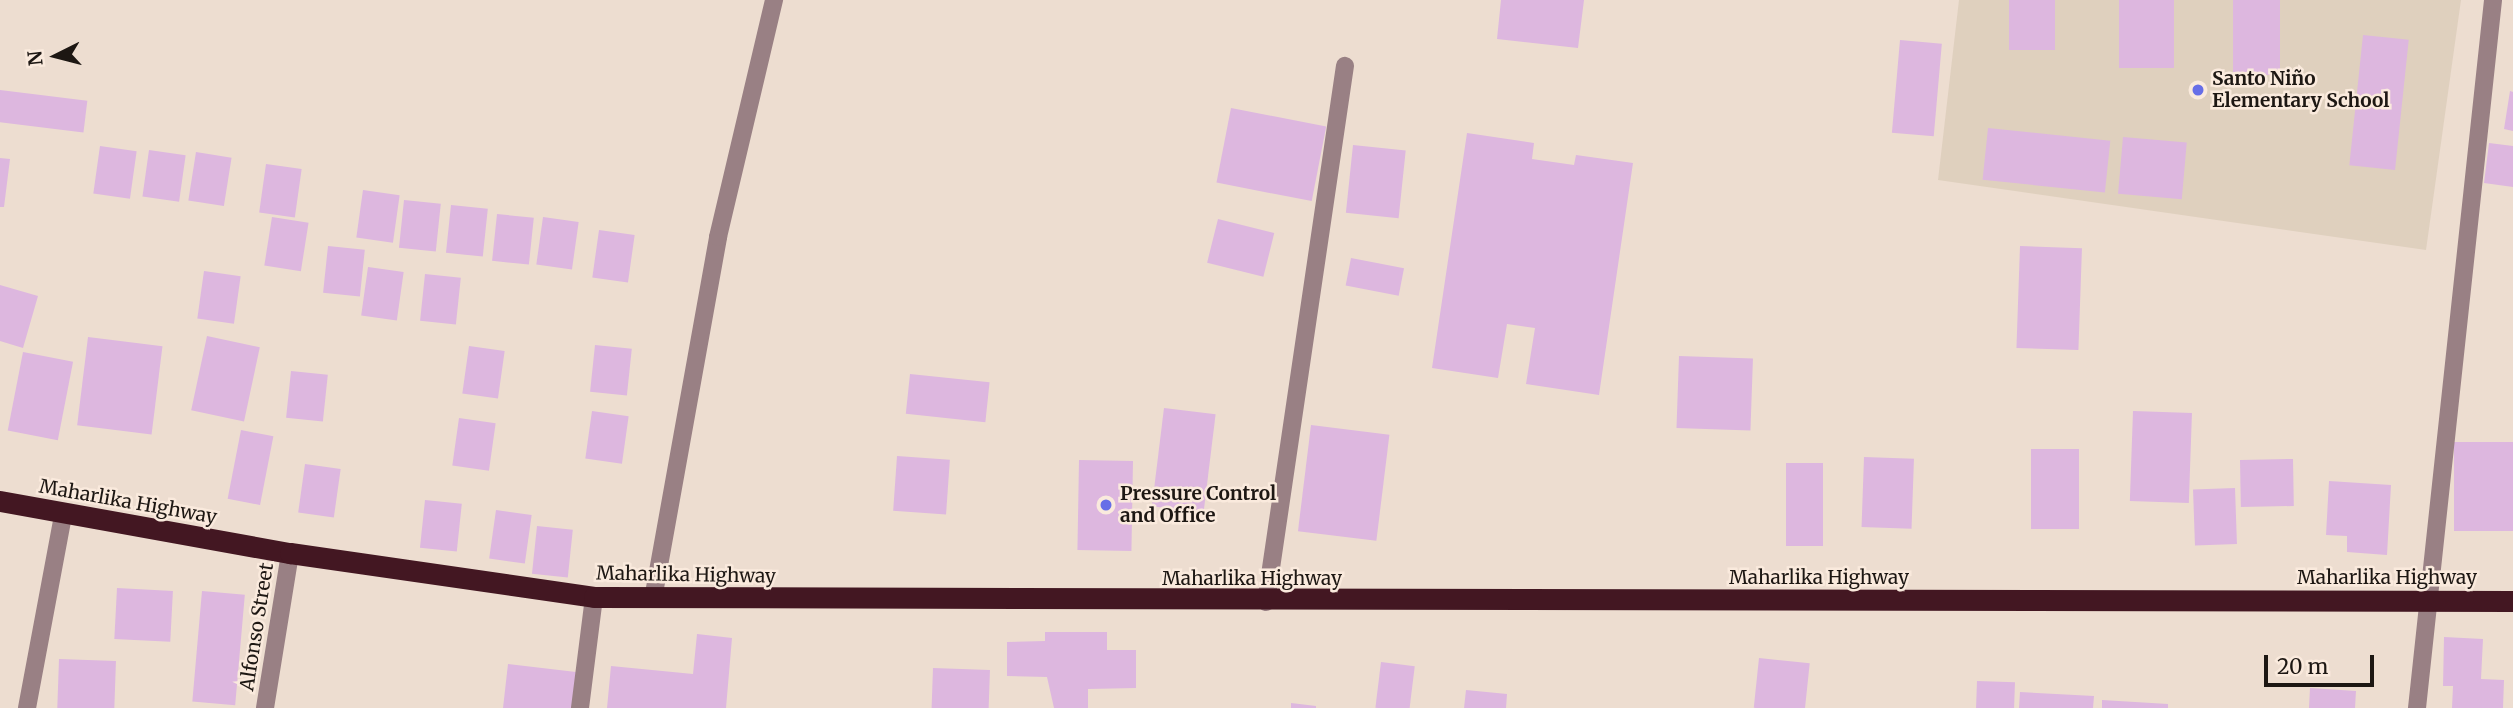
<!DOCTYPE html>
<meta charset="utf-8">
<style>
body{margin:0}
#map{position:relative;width:2513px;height:708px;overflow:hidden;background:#edddd0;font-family:Merriweather,serif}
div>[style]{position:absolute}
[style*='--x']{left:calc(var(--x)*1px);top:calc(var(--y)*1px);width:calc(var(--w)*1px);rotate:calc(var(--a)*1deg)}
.education>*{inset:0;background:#dfd0be}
.building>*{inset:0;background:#ddb7df;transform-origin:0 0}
.lane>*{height:18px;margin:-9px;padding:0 9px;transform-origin:9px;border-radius:9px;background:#998084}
.street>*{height:18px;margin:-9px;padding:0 9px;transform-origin:9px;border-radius:9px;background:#998084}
.highway>*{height:21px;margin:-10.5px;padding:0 10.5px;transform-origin:10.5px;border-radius:10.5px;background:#431722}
.dots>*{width:19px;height:19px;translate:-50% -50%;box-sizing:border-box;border:4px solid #faeadd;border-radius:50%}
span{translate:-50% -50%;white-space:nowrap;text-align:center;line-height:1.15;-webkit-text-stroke:5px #faeadd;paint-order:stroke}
.poi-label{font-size:19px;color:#1d1713;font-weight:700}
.left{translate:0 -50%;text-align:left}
.street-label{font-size:19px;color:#1d1713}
.north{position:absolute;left:21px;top:21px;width:70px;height:70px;-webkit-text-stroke:5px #faeadd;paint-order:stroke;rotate:264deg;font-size:19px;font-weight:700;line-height:28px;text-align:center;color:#1d1713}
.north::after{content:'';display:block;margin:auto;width:24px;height:32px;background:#1d1713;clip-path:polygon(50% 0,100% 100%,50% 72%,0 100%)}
.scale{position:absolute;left:2264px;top:655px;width:110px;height:32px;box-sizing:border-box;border:4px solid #1d1713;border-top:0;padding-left:9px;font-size:21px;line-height:24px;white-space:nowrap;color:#1d1713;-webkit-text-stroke:5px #faeadd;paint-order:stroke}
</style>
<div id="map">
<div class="education">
<div style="clip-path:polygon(1959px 0,2461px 0,2426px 250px,1938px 180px)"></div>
</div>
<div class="building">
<div style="clip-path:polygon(1501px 0,1584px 0,1578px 48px,1497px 39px)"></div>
<div style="left:2009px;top:0;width:46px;height:50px"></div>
<div style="left:2119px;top:0;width:55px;height:68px"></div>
<div style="left:2233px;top:0;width:47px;height:75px"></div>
<div style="left:2363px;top:35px;width:46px;height:131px;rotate:6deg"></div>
<div style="left:1900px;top:40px;width:42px;height:93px;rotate:5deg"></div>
<div style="left:0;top:90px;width:88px;height:32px;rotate:7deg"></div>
<div style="clip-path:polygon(2510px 91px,2513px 92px,2513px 131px,2504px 129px)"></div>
<div style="left:1231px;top:108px;width:97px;height:76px;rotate:11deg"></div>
<div style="left:1988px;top:128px;width:123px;height:52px;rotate:6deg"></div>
<div style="clip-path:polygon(1467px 133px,1534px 143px,1532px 159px,1574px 165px,1576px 155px,1633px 163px,1599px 395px,1526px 384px,1535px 328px,1507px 324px,1498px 378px,1432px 368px)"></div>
<div style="left:2123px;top:137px;width:64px;height:57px;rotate:5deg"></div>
<div style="clip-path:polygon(2489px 143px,2513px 146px,2513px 187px,2484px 183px)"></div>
<div style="left:1353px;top:145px;width:53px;height:68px;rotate:6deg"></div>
<div style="left:100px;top:146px;width:37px;height:48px;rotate:8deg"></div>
<div style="left:149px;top:150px;width:37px;height:47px;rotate:8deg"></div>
<div style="left:196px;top:152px;width:36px;height:49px;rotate:9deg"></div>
<div style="clip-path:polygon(0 158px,10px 159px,4px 207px,0 207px)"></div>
<div style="left:266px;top:164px;width:36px;height:49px;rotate:8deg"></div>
<div style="left:363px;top:190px;width:37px;height:48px;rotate:8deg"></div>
<div style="left:404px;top:200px;width:37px;height:48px;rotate:6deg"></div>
<div style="left:451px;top:205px;width:37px;height:48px;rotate:6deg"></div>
<div style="left:497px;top:214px;width:37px;height:47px;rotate:6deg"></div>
<div style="left:272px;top:217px;width:37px;height:49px;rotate:9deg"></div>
<div style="left:543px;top:217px;width:36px;height:48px;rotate:8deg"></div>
<div style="left:1218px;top:219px;width:58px;height:45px;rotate:14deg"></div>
<div style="left:599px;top:230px;width:36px;height:48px;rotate:8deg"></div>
<div style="left:328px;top:246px;width:37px;height:47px;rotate:6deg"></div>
<div style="left:2020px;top:246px;width:62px;height:102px;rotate:2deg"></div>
<div style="left:1351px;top:258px;width:54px;height:28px;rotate:11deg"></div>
<div style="left:368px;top:267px;width:36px;height:49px;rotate:8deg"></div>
<div style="left:204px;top:271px;width:37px;height:48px;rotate:8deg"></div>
<div style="left:425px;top:274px;width:36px;height:47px;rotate:6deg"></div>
<div style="clip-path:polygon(0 285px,38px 296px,23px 348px,0 341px)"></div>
<div style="left:207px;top:336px;width:54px;height:76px;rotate:12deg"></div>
<div style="left:88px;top:337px;width:75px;height:89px;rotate:7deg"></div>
<div style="left:595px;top:345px;width:37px;height:47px;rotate:6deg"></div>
<div style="left:469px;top:346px;width:36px;height:48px;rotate:8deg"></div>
<div style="left:23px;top:352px;width:51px;height:80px;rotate:11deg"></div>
<div style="left:1679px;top:356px;width:74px;height:72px;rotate:2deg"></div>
<div style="left:291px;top:371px;width:37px;height:47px;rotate:6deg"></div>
<div style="left:910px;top:374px;width:80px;height:40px;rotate:6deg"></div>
<div style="left:1164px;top:408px;width:52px;height:99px;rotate:7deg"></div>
<div style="left:592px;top:411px;width:37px;height:48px;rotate:8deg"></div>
<div style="left:2133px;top:411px;width:59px;height:90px;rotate:2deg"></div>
<div style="left:459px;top:418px;width:37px;height:48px;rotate:8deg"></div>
<div style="left:1311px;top:425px;width:79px;height:107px;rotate:7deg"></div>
<div style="left:241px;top:430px;width:33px;height:70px;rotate:11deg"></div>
<div style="left:2513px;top:442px;width:89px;height:59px;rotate:90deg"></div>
<div style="left:2031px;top:449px;width:48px;height:80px"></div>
<div style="left:897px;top:456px;width:53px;height:55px;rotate:4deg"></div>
<div style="left:1864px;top:457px;width:50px;height:70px;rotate:2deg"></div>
<div style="left:2293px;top:459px;width:47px;height:53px;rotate:89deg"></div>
<div style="left:1079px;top:460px;width:54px;height:90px;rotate:1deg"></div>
<div style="left:1823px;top:463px;width:83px;height:37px;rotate:90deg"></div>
<div style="left:305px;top:464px;width:36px;height:49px;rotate:8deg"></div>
<div style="clip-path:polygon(2329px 481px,2391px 485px,2387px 555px,2347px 552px,2347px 536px,2326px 535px)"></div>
<div style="left:2235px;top:488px;width:56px;height:42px;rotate:88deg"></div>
<div style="left:425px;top:500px;width:37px;height:48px;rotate:6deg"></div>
<div style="left:496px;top:510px;width:36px;height:49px;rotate:8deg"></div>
<div style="left:537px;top:526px;width:36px;height:48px;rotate:6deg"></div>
<div style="left:117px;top:588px;width:56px;height:51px;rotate:3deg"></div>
<div style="left:202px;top:591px;width:43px;height:111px;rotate:5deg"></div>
<div style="clip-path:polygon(1045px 632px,1107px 632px,1107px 650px,1136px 650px,1136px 688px,1088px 689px,1088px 708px,1054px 708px,1047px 677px,1007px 676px,1007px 642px,1045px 641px)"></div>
<div style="clip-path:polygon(697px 634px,732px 638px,726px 708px,607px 708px,611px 666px,693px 674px)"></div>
<div style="clip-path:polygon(2444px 637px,2483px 639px,2481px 679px,2504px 680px,2503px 708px,2452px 708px,2453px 686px,2443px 686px)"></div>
<div style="left:1759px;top:658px;width:51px;height:50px;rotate:6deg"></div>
<div style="left:59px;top:659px;width:57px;height:49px;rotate:2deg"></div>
<div style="left:1381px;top:662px;width:34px;height:46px;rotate:7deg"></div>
<div style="clip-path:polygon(508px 664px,576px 672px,572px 708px,503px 708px)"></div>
<div style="left:933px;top:668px;width:57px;height:40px;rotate:2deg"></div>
<div style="left:1977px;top:681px;width:38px;height:27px;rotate:2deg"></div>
<div style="clip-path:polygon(2310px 688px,2356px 691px,2355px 708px,2309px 708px)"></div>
<div style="clip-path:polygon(1466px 690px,1507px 694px,1506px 708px,1464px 708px)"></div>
<div style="clip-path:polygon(2020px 692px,2094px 696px,2093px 708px,2019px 708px)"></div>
<div style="clip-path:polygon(2102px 700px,2168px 704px,2168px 708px,2102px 708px)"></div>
<div style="clip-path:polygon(1291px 703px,1316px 706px,1316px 708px,1291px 708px)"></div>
</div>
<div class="lane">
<div style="--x:653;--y:599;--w:368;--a:-79.8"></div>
<div style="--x:718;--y:237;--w:244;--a:-76.7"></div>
</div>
<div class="street">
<div style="--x:1266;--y:602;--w:542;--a:-81.62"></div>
<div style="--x:27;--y:708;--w:196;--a:-79.4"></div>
<div style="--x:265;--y:708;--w:157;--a:-80.8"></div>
<div style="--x:580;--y:708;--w:112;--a:-82.8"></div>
<div style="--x:2417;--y:708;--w:712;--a:-83.87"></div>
</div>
<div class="highway">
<div style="--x:0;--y:501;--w:295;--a:10.2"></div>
<div style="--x:290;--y:553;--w:307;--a:8.2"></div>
<div style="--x:594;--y:597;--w:1919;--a:0.12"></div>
</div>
<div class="dots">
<div style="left:2198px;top:90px;background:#676ee7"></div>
<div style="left:1106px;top:505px;background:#676ee7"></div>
</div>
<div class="poi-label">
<span class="left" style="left:2212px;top:90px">Santo Niño<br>Elementary School</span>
<span class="left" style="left:1120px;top:505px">Pressure Control<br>and Office</span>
</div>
<div class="street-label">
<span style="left:128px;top:502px;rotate:10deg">Maharlika Highway</span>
<span style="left:686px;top:575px;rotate:1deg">Maharlika Highway</span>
<span style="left:1819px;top:578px">Maharlika Highway</span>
<span style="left:2387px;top:578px">Maharlika Highway</span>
<span style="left:1252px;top:579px">Maharlika Highway</span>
<span style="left:257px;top:627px;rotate:-81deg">Alfonso Street</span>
</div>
<div class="north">N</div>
<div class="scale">20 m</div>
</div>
